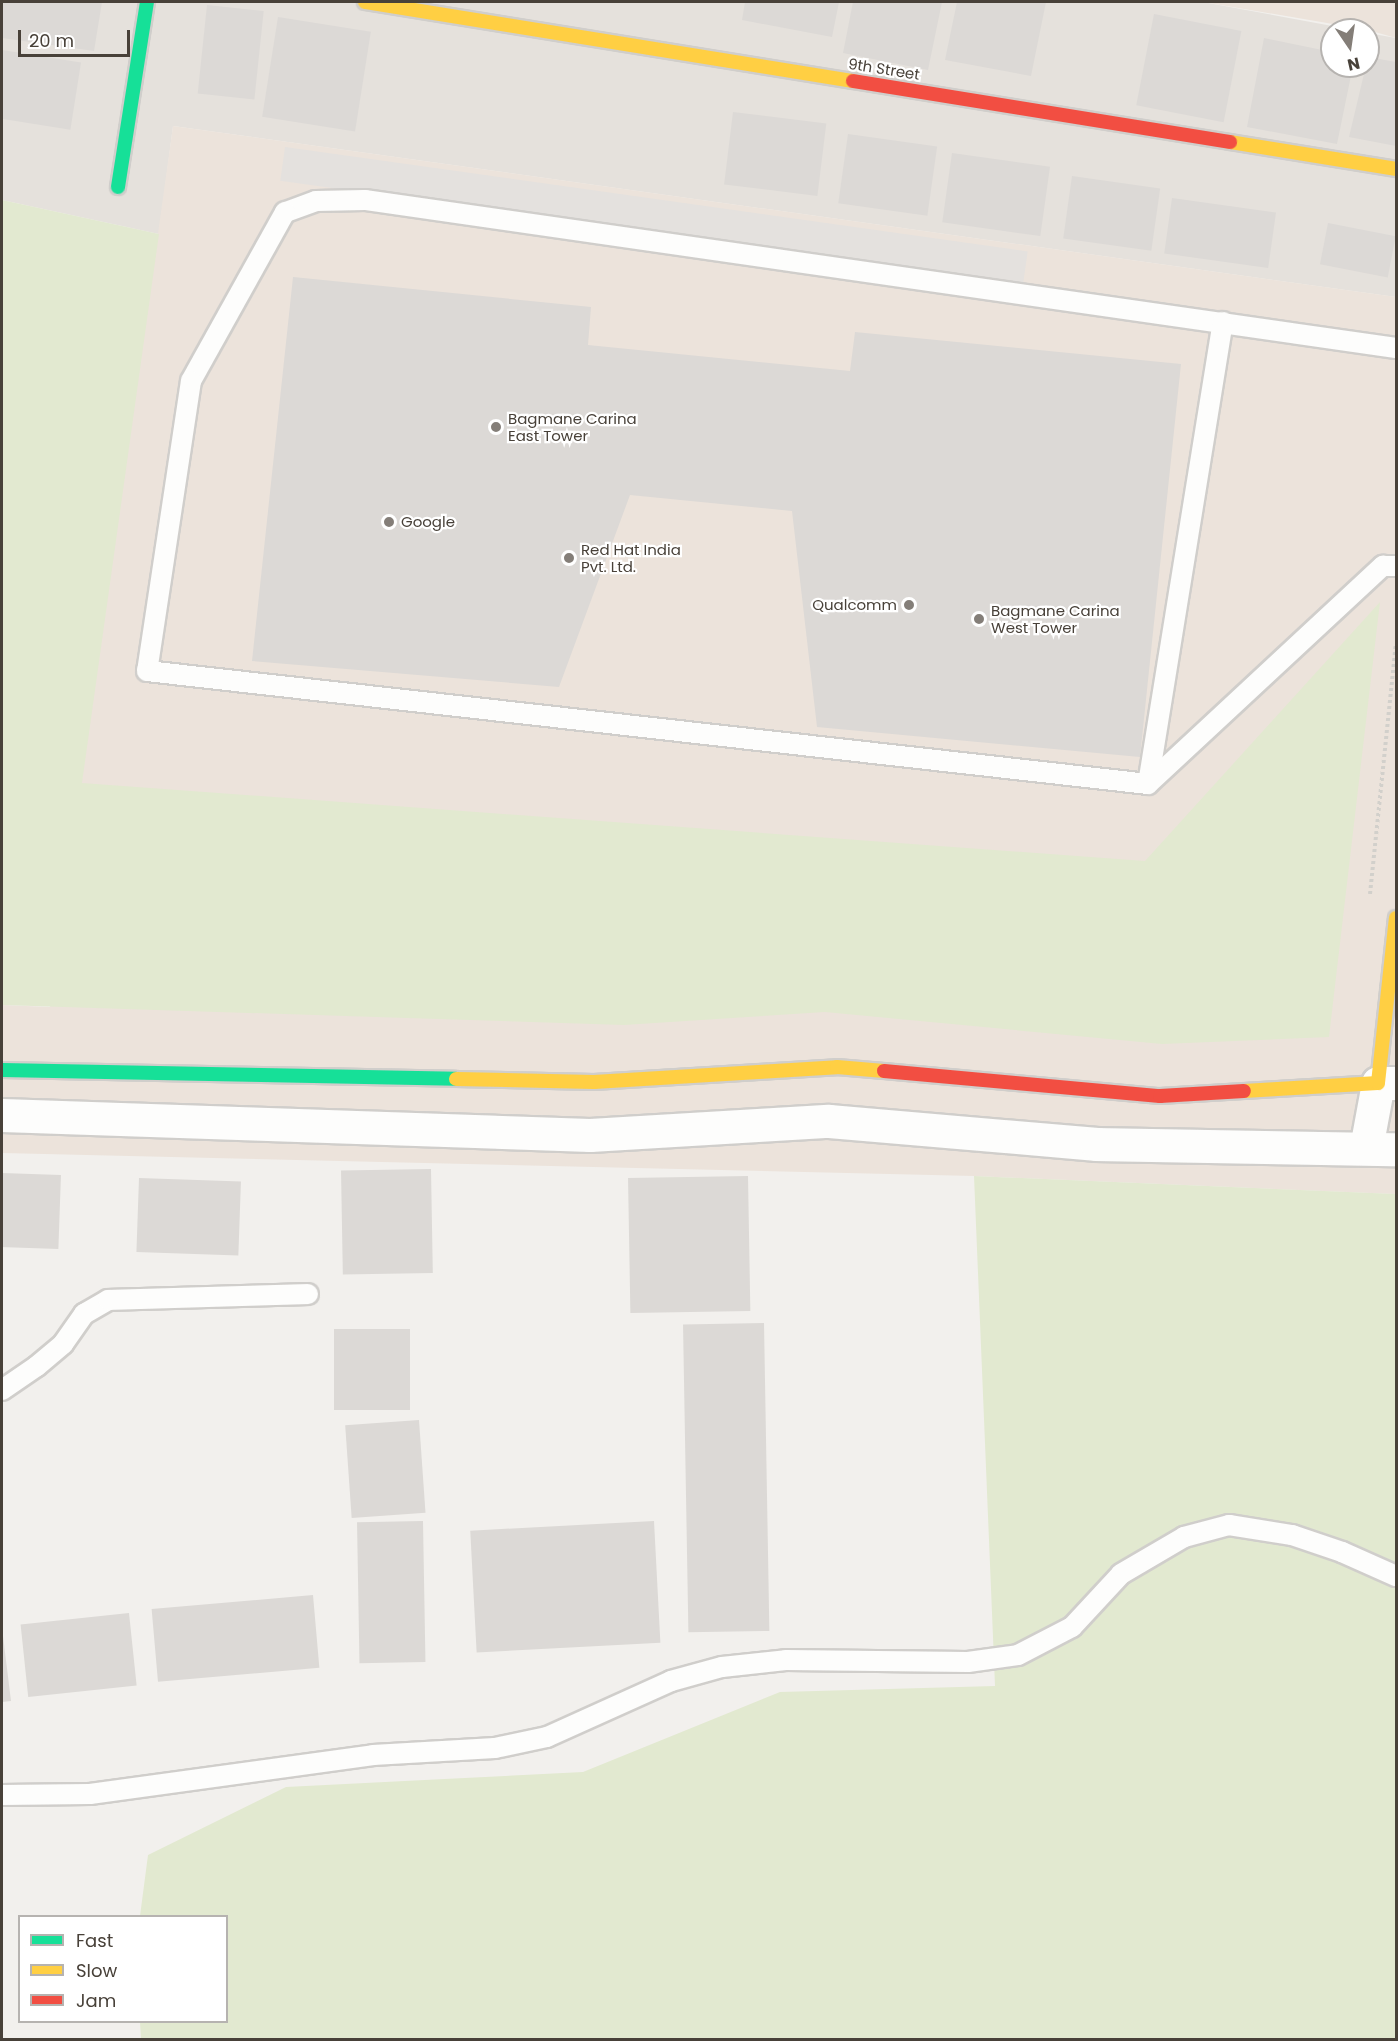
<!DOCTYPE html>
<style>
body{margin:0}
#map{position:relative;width:1398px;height:2041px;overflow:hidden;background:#f2f0ed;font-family:Poppins,sans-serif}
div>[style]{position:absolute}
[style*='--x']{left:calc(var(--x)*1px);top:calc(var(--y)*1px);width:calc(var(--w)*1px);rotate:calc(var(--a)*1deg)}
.residential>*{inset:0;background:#e5e1dc}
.commercial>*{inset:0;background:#ece3db}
.green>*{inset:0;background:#e2e9d0}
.parking>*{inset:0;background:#e4e1de;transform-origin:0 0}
.building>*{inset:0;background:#dcd9d6;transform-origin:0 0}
.path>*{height:4px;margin-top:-2px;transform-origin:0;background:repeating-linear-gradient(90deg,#d2d0cb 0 3px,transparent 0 6px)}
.roads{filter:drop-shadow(2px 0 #d0cecb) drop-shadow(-2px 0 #d0cecb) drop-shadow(0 2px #d0cecb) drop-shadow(0 -2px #d0cecb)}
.lane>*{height:20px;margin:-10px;padding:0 10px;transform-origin:10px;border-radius:10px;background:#fdfdfc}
.street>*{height:33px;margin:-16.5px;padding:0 16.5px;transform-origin:16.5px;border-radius:16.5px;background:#fdfdfc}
.fast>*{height:14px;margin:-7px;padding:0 7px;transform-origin:7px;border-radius:7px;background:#16e098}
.slow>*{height:14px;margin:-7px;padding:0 7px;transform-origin:7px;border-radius:7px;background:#ffcf43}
.jam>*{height:14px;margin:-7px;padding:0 7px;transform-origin:7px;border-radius:7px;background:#f24e42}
.dots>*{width:16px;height:16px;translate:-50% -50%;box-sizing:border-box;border:3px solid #fff;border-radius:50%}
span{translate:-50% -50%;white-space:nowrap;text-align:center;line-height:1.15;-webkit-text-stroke:4.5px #fff;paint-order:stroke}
.street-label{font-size:15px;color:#484139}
.poi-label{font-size:15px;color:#484139}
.left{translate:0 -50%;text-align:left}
.right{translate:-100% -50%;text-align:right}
.frame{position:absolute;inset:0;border:3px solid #484139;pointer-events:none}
.legend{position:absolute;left:18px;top:1915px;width:210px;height:108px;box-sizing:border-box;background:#fff;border:2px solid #b6b3b0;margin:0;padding:8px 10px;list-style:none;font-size:18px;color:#484139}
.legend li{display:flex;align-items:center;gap:12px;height:30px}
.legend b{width:30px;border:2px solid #b6b3b0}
.north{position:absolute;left:1320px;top:18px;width:60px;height:60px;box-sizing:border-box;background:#fff;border:2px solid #b6b3b0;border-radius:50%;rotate:167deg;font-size:16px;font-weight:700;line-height:24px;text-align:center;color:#484139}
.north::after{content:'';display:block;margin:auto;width:21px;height:27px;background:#847e78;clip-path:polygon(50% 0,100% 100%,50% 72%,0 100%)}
.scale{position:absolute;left:18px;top:30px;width:112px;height:27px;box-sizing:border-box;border:3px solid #484139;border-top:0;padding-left:8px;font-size:18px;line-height:21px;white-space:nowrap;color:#484139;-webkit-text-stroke:4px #fff;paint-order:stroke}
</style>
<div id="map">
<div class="residential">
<div style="clip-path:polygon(2px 2px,1203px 2px,1354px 30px,1332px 30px,1332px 66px,1368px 66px,1368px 33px,1396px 38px,1396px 297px,173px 126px,159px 234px,2px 200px)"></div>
</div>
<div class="commercial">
<div style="clip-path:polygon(1203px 2px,1396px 2px,1396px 38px,1368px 30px)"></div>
<div style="clip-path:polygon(173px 126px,1396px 297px,1396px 1194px,974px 1176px,2px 1153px,2px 1005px,50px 1007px)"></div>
</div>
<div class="green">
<div style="clip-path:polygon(2px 200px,159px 234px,82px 783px,1145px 861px,1380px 602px,1329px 1037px,1162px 1044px,825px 1012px,624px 1025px,2px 1005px)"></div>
<div style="clip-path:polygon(974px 1176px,1396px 1194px,1396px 2039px,141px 2039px,140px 2022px,226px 2022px,226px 1916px,140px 1916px,148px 1855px,286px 1787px,583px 1772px,780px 1692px,995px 1686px)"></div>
</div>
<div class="parking">
<div style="left:285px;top:147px;width:750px;height:34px;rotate:8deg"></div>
</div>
<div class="building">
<div style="clip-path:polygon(2px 2px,102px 2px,94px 51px,2px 38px)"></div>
<div style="clip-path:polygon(745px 2px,839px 2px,832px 37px,742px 20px)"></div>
<div style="clip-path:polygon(853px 2px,942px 2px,928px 70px,843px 53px)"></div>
<div style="clip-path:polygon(957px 2px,1046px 2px,1031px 76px,945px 60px)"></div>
<div style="left:207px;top:5px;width:57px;height:89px;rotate:6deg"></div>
<div style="left:1154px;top:14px;width:89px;height:93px;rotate:11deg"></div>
<div style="left:278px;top:17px;width:94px;height:101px;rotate:9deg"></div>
<div style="clip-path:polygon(1264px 38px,1332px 52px,1332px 66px,1353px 66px,1337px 144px,1247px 127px)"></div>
<div style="left:2px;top:50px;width:80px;height:68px;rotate:9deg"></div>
<div style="clip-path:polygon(1368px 57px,1396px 62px,1396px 146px,1349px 137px)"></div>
<div style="left:733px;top:112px;width:94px;height:73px;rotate:7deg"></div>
<div style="left:848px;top:134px;width:90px;height:70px;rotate:8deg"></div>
<div style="left:952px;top:153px;width:99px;height:70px;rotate:8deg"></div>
<div style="left:1072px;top:176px;width:89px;height:63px;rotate:8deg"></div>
<div style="left:1172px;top:198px;width:105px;height:56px;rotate:8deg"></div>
<div style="left:1328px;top:223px;width:69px;height:42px;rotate:11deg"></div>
<div style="clip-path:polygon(293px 277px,591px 307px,588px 345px,850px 371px,855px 332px,1181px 364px,1140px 757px,817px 727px,792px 511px,630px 495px,559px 687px,252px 661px)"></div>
<div style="left:431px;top:1169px;width:104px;height:90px;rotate:89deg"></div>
<div style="left:2px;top:1173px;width:59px;height:74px;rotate:2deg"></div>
<div style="left:748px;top:1176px;width:135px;height:120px;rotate:89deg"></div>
<div style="left:139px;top:1178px;width:102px;height:74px;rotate:2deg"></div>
<div style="left:764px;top:1323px;width:308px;height:81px;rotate:89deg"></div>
<div style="left:334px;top:1329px;width:76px;height:81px"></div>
<div style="left:419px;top:1420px;width:93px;height:74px;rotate:86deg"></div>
<div style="left:423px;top:1521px;width:141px;height:66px;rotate:89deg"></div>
<div style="left:654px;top:1521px;width:122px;height:184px;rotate:87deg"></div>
<div style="left:313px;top:1595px;width:73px;height:162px;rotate:85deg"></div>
<div style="left:129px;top:1613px;width:73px;height:109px;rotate:84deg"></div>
<div style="clip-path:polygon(2px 1628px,11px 1701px,2px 1702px)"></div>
</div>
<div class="path">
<div style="--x:1370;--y:894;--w:251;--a:-84.1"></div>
</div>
<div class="roads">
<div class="lane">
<div style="--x:1396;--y:348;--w:1042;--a:-171.83"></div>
<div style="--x:365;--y:200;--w:49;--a:178.8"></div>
<div style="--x:316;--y:201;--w:33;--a:160"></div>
<div style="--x:285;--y:212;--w:193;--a:119.1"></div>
<div style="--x:191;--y:381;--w:293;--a:98.6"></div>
<div style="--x:147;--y:671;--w:1007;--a:6.44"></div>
<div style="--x:1148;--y:784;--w:321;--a:-42.9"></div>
<div style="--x:1383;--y:566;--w:13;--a:0"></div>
<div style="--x:1148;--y:784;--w:468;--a:-80.8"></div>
<div style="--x:2;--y:1390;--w:42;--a:-34.4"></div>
<div style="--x:37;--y:1366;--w:34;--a:-40"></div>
<div style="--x:63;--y:1344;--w:37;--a:-55"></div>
<div style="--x:84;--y:1314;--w:28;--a:-30"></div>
<div style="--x:108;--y:1300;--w:200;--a:-1.7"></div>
<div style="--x:2;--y:1795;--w:88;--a:-0.7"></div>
<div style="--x:90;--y:1794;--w:286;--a:-7.8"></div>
<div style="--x:373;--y:1755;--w:122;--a:-3.3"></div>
<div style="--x:495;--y:1748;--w:53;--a:-11.9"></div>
<div style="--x:547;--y:1737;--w:136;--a:-24.3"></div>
<div style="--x:671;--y:1681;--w:53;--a:-15.4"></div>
<div style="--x:722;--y:1667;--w:64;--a:-6.2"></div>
<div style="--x:786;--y:1660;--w:182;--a:0.6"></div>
<div style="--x:968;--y:1662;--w:50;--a:-8"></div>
<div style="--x:1018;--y:1655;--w:61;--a:-27.4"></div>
<div style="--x:1072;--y:1627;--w:72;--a:-47.2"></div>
<div style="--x:1121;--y:1574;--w:73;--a:-30.4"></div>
<div style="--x:1184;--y:1537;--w:47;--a:-14.9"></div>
<div style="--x:1229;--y:1525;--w:64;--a:9"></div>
<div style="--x:1292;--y:1535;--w:53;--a:18.8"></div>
<div style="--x:1342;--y:1552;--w:59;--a:24"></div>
</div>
<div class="street">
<div style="--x:2;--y:1115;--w:588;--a:1.95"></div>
<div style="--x:590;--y:1135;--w:239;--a:-3.4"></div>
<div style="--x:829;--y:1121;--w:269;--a:4.9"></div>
<div style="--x:1097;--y:1144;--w:299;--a:1"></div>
<div style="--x:1366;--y:1148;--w:66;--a:-79.5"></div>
<div style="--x:1378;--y:1083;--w:18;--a:0"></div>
</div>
<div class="fast">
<div style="--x:118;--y:187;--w:187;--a:-81.1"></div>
<div style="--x:2;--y:1070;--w:454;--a:1.1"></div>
</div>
<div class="slow">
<div style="--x:365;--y:2;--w:494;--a:9.2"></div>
<div style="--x:1230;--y:142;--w:168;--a:9.2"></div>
<div style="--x:456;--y:1079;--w:138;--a:1.2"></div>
<div style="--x:594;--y:1082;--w:243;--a:-3.5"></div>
<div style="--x:837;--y:1067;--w:47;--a:4.9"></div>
<div style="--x:1244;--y:1091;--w:134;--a:-3.4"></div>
<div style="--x:1378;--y:1083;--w:166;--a:-83.8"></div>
</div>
<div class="jam">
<div style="--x:853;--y:81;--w:382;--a:9.2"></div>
<div style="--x:884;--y:1071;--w:277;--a:5.2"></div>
<div style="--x:1160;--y:1096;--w:84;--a:-3.4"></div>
</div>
</div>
<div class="dots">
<div style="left:496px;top:427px;background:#847e78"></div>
<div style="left:389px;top:522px;background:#847e78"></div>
<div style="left:569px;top:558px;background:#847e78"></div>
<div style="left:909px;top:605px;background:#847e78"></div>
<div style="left:979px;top:619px;background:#847e78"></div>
</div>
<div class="street-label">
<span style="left:884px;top:69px;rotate:9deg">9th Street</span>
</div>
<div class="poi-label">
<span class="left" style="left:508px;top:427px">Bagmane Carina<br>East Tower</span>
<span class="left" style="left:401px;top:522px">Google</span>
<span class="left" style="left:581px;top:558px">Red Hat India<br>Pvt. Ltd.</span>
<span class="right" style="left:897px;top:605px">Qualcomm</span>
<span class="left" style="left:991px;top:619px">Bagmane Carina<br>West Tower</span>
</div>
<div class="frame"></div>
<ul class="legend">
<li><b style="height:8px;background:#16e098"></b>Fast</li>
<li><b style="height:8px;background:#ffcf43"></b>Slow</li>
<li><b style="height:8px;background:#f24e42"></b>Jam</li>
</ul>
<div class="north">N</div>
<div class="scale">20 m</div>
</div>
